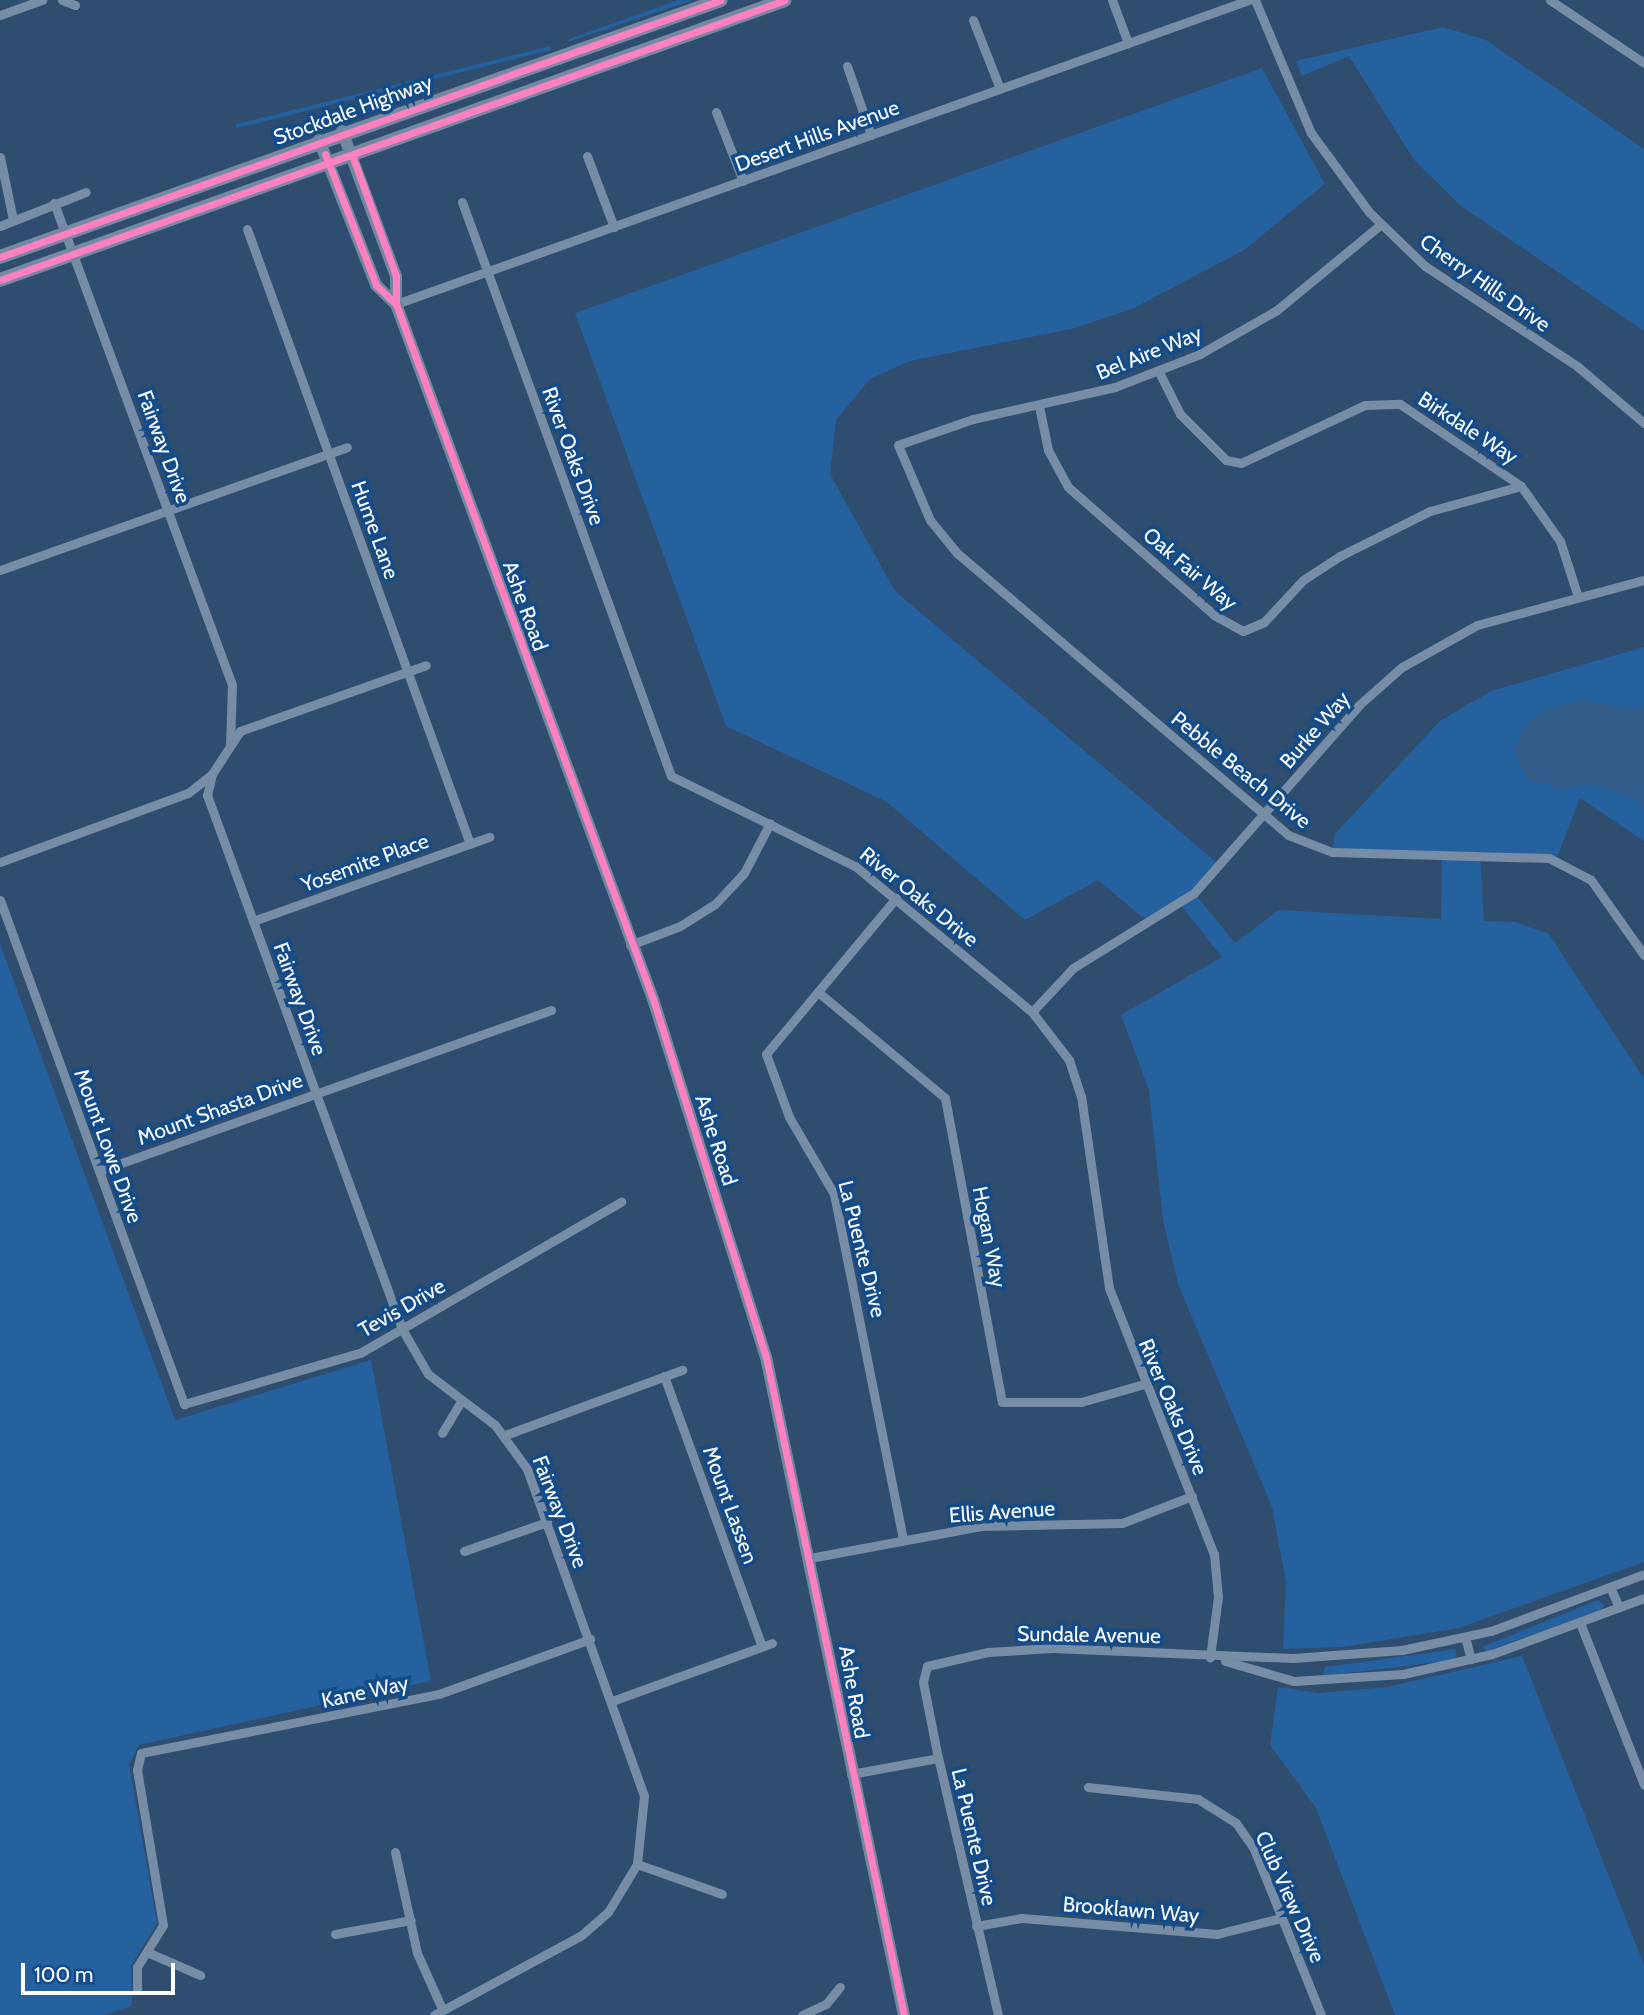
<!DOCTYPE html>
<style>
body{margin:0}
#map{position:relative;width:1644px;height:2015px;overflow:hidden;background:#2f4d6f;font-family:Cabin,sans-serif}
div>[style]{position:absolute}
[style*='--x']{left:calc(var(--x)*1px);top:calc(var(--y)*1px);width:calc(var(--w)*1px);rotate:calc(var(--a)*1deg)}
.green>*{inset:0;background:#25619f;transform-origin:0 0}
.water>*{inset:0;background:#345d89}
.street>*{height:9px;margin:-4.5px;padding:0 4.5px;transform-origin:4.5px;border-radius:4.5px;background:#768da5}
.secondary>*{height:12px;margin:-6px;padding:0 6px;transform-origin:6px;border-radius:6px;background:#71889f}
.primary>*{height:14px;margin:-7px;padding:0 7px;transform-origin:7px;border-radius:7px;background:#7589a2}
.cycleway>*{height:7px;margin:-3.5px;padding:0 3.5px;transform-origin:3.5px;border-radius:3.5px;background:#ff80c0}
span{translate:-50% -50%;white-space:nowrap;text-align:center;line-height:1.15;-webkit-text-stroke:7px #144c8a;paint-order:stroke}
.street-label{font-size:21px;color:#fff}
.scale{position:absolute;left:21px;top:1963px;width:154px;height:32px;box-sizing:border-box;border:4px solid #fff;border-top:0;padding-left:9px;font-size:21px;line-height:24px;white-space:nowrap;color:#fff;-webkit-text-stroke:5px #144c8a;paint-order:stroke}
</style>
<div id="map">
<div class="green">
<div style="clip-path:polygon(678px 0,693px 0,568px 42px,569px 39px)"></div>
<div style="clip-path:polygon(1443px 27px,1486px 40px,1644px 149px,1644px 331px,1461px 206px,1414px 160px,1349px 56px,1302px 76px,1296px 61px)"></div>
<div style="left:550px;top:46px;width:4px;height:324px;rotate:76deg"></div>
<div style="clip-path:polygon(1262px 68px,1325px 184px,1244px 250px,1134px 308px,1071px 329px,910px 361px,870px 379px,836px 420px,830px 474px,895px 591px,1221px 866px,1194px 893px,1235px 943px,1279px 910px,1441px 919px,1442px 855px,1332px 852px,1335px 834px,1440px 721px,1491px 691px,1644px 647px,1644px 841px,1580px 798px,1556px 860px,1480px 854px,1484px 921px,1516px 922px,1549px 934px,1644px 1079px,1644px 1562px,1459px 1628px,1343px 1647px,1283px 1649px,1286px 1582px,1272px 1507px,1178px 1284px,1163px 1220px,1149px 1090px,1121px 1015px,1222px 957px,1180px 904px,1149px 923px,1098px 880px,1025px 920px,887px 802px,726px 726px,575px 313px)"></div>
<div style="clip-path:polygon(0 944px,175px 1420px,371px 1360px,431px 1681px,139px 1745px,129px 1765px,157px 1923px,131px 1966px,132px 2006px,104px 2015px,0 2015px)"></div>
<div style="clip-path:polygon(1598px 1600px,1605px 1606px,1600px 1610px,1487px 1651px,1482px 1647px)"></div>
<div style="clip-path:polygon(1456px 1649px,1455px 1660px,1323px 1676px,1325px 1667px)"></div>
<div style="clip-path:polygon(1522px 1656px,1644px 1965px,1644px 2015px,1395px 2015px,1316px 1808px,1270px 1745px,1278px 1687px,1319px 1693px,1387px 1687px)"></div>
</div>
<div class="water">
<div style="clip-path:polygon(1584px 700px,1628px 710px,1644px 706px,1644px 810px,1636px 798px,1595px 784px,1561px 789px,1528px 779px,1515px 753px,1522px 730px,1544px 710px)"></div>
</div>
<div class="street">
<div style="--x:62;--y:0;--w:14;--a:21"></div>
<div style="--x:1112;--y:0;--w:46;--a:69.6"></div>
<div style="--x:1255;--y:0;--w:144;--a:67.2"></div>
<div style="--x:1311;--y:133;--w:98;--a:53.7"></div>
<div style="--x:1369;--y:212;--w:78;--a:44"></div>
<div style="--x:1425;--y:266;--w:182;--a:33.3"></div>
<div style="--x:1577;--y:366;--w:88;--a:40.4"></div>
<div style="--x:1550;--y:0;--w:113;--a:33.8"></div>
<div style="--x:0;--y:15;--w:45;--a:-19.7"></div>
<div style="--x:973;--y:20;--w:74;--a:68.6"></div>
<div style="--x:847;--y:66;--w:73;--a:70.8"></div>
<div style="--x:716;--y:112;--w:74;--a:68.6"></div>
<div style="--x:587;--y:156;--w:76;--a:69.2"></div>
<div style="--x:0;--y:157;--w:64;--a:78.3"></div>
<div style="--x:462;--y:202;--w:611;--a:69.99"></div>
<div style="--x:671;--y:776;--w:205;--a:26.1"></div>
<div style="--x:855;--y:866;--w:229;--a:39.5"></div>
<div style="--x:1032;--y:1012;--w:61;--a:52.4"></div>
<div style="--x:1069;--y:1060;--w:38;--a:72"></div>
<div style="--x:1081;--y:1096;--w:194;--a:81.7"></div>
<div style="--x:1109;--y:1288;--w:286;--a:68.5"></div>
<div style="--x:1214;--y:1554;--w:43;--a:84.7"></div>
<div style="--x:1218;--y:1597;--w:61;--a:97.6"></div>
<div style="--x:54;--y:203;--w:514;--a:69.73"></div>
<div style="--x:232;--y:685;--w:59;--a:91.9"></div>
<div style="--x:1380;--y:225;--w:134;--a:140.5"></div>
<div style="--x:1277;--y:310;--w:89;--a:150.3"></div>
<div style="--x:1200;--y:354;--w:91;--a:158.8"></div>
<div style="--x:1115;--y:387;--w:146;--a:167.3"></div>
<div style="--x:973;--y:419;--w:79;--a:160.9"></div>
<div style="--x:898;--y:445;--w:82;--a:66.9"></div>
<div style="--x:930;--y:520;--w:43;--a:50.7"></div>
<div style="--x:957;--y:553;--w:435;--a:40.4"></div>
<div style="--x:1288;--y:835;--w:47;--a:21.1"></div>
<div style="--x:1332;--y:852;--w:217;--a:1.6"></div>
<div style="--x:1549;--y:858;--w:47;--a:27.6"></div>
<div style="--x:1591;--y:880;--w:92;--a:54.8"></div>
<div style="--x:0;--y:226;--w:92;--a:-21.6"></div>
<div style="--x:247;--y:229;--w:654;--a:70.07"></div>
<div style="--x:396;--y:304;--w:906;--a:-19.62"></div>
<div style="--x:1159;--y:372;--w:47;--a:63.4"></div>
<div style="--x:1180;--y:414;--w:65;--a:45"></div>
<div style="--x:1226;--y:460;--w:15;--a:11"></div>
<div style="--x:1241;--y:463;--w:137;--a:-25.1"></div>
<div style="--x:1365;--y:405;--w:35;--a:-2"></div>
<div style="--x:1400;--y:404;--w:146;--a:34.1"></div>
<div style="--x:1521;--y:486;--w:67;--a:54.7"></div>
<div style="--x:1560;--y:541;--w:59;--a:72.2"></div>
<div style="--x:1039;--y:406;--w:45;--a:78.4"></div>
<div style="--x:1048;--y:450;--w:42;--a:61.6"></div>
<div style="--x:1068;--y:487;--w:194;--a:41.2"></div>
<div style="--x:1214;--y:615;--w:33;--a:29"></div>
<div style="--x:1243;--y:631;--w:23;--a:-23"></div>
<div style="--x:1264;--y:622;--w:57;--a:-47.1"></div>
<div style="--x:1303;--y:580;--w:44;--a:-33"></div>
<div style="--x:1340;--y:556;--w:101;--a:-26.6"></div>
<div style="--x:1430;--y:511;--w:94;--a:-15.4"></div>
<div style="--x:0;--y:570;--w:368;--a:-19.5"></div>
<div style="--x:212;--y:774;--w:22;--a:103"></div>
<div style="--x:207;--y:795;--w:568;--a:69.94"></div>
<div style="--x:402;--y:1329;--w:52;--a:60"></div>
<div style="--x:428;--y:1374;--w:84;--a:37.3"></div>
<div style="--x:495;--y:1425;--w:54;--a:54"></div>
<div style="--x:527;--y:1469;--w:347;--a:70.3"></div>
<div style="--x:644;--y:1796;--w:68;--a:95.9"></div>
<div style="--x:637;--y:1864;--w:56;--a:121.1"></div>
<div style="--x:608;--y:1912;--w:37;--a:139"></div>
<div style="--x:580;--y:1936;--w:166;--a:151.6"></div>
<div style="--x:0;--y:862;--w:200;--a:-20.2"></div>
<div style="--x:188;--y:793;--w:31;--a:-38"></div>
<div style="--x:212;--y:774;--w:51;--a:-56.9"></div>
<div style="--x:240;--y:731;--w:197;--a:-19.5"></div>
<div style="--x:896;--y:898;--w:203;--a:129.8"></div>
<div style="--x:766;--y:1054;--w:67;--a:69.9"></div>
<div style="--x:789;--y:1117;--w:89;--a:59.7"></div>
<div style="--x:834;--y:1194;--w:353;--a:78.7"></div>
<div style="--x:0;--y:900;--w:537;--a:69.94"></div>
<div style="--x:184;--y:1404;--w:183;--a:-16.2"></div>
<div style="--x:360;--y:1353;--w:302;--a:-30.1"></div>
<div style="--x:253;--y:921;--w:251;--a:-19.6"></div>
<div style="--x:630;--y:945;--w:53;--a:-20.8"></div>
<div style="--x:680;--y:926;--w:41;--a:-32.2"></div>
<div style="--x:715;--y:904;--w:42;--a:-46.9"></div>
<div style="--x:744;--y:873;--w:56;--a:-62.5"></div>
<div style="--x:818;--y:992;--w:165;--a:39.8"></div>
<div style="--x:945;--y:1098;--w:309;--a:79.4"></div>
<div style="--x:1002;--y:1402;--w:79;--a:0"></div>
<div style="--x:1081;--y:1402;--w:66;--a:-15.9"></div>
<div style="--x:1032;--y:1012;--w:60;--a:-47"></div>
<div style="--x:1073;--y:968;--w:142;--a:-31.8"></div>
<div style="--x:1194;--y:893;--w:250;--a:-48.7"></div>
<div style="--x:1359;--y:705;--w:57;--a:-41.5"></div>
<div style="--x:1402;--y:667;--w:86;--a:-29.2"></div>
<div style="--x:1477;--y:625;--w:173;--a:-15.1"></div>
<div style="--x:99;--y:1171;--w:480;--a:-19.6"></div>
<div style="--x:664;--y:1376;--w:287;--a:70.1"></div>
<div style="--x:442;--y:1433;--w:37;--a:-59"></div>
<div style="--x:505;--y:1435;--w:189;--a:-20.2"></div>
<div style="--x:464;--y:1551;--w:88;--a:-19.3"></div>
<div style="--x:810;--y:1558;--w:174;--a:-10.6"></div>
<div style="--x:981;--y:1526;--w:141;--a:-1.2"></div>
<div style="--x:1122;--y:1523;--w:75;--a:-21.1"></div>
<div style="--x:1610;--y:1587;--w:22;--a:66"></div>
<div style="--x:1580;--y:1623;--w:174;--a:68.4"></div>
<div style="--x:1465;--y:1637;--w:23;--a:75"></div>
<div style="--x:1225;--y:1661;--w:72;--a:16.2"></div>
<div style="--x:1294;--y:1681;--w:109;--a:-3.7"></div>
<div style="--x:1403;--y:1674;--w:91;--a:-12.7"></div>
<div style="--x:1492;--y:1654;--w:162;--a:-20.2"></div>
<div style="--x:612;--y:1701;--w:170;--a:-19.9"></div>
<div style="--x:851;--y:1774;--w:88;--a:-10.4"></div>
<div style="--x:1088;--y:1787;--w:111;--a:6.2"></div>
<div style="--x:1198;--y:1799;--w:45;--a:32.3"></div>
<div style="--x:1236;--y:1823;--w:32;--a:55"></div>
<div style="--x:1254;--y:1849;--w:179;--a:68"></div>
<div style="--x:395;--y:1852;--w:103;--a:77.7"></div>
<div style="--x:417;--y:1953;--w:61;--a:65.9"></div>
<div style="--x:637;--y:1864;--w:90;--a:19.4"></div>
<div style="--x:976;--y:1926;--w:47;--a:-9.9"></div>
<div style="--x:1022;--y:1918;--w:196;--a:4.7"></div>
<div style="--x:1217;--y:1934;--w:66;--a:-14"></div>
<div style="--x:335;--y:1934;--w:77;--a:-10.4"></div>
<div style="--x:147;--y:1952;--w:58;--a:23.5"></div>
<div style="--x:137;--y:1990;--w:23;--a:-90"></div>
<div style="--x:137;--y:1967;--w:49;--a:-58.2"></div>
<div style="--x:163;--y:1925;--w:157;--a:-99.5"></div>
<div style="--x:137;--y:1770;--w:17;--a:-77"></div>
<div style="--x:141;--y:1753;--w:304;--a:-11.2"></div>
<div style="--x:439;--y:1694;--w:161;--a:-20"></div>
<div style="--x:802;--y:2015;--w:26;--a:-25"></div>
<div style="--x:826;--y:2004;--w:22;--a:-51"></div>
<div style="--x:998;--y:2015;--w:264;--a:-103.1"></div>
<div style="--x:938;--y:1758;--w:77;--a:-101.2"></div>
<div style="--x:923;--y:1682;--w:16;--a:-76"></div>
<div style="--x:927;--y:1666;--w:63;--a:-12.9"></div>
<div style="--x:988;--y:1652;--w:65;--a:-3.5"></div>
<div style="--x:1053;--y:1648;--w:240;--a:2.4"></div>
<div style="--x:1293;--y:1658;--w:109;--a:-4.2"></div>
<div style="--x:1402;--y:1650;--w:91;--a:-12.1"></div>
<div style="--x:1491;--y:1631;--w:163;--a:-20.4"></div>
</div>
<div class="secondary">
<div style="--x:342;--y:131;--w:155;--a:69.6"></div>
<div style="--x:396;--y:276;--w:28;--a:90"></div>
<div style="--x:396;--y:304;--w:741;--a:69.71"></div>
<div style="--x:653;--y:999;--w:375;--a:72.5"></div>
<div style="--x:766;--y:1357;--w:672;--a:78.16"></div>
<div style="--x:319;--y:140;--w:156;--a:68.5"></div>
<div style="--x:376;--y:285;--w:28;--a:44"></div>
</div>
<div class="primary">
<div style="--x:0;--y:257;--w:765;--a:-19.62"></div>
<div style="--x:0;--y:280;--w:833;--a:-19.63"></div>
</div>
<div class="cycleway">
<div style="--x:325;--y:154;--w:141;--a:68.7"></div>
<div style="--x:376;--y:285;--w:28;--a:44"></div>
<div style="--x:352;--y:155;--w:129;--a:70"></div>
<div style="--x:396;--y:276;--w:28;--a:90"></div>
<div style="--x:396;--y:304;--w:741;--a:69.71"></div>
<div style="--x:653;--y:999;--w:375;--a:72.5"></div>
<div style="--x:766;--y:1357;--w:672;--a:78.16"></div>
<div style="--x:0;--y:257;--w:765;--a:-19.62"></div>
<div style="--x:0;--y:280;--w:833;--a:-19.63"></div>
</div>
<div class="street-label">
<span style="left:353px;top:110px;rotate:-20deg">Stockdale Highway</span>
<span style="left:817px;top:136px;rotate:-20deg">Desert Hills Avenue</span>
<span style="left:1485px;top:283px;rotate:35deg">Cherry Hills Drive</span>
<span style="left:1149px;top:353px;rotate:-22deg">Bel Aire Way</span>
<span style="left:1468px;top:428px;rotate:33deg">Birkdale Way</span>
<span style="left:164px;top:447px;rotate:70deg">Fairway Drive</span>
<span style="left:573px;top:456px;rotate:70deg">River Oaks Drive</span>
<span style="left:375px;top:530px;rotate:70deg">Hume Lane</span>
<span style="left:1190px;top:569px;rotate:40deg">Oak Fair Way</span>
<span style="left:525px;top:606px;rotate:70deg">Ashe Road</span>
<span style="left:1315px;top:730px;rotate:-49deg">Burke Way</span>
<span style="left:1241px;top:770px;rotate:39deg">Pebble Beach Drive</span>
<span style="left:365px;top:863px;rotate:-20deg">Yosemite Place</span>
<span style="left:919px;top:897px;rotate:39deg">River Oaks Drive</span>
<span style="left:300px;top:999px;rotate:70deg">Fairway Drive</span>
<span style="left:220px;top:1109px;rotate:-20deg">Mount Shasta Drive</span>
<span style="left:716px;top:1140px;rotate:72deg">Ashe Road</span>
<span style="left:108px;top:1146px;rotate:70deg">Mount Lowe Drive</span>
<span style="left:989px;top:1237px;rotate:79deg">Hogan Way</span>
<span style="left:862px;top:1249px;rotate:76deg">La Puente Drive</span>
<span style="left:402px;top:1308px;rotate:-30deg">Tevis Drive</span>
<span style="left:1173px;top:1407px;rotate:67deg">River Oaks Drive</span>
<span style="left:730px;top:1505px;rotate:70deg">Mount Lassen</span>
<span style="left:560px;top:1512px;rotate:69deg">Fairway Drive</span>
<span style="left:1002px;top:1512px;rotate:-4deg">Ellis Avenue</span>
<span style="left:1089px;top:1635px;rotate:1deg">Sundale Avenue</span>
<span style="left:365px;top:1692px;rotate:-12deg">Kane Way</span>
<span style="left:854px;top:1692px;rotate:80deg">Ashe Road</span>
<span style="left:974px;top:1837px;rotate:77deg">La Puente Drive</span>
<span style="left:1290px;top:1897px;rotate:66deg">Club View Drive</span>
<span style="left:1131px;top:1910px;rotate:5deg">Brooklawn Way</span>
</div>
<div class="scale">100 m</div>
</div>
